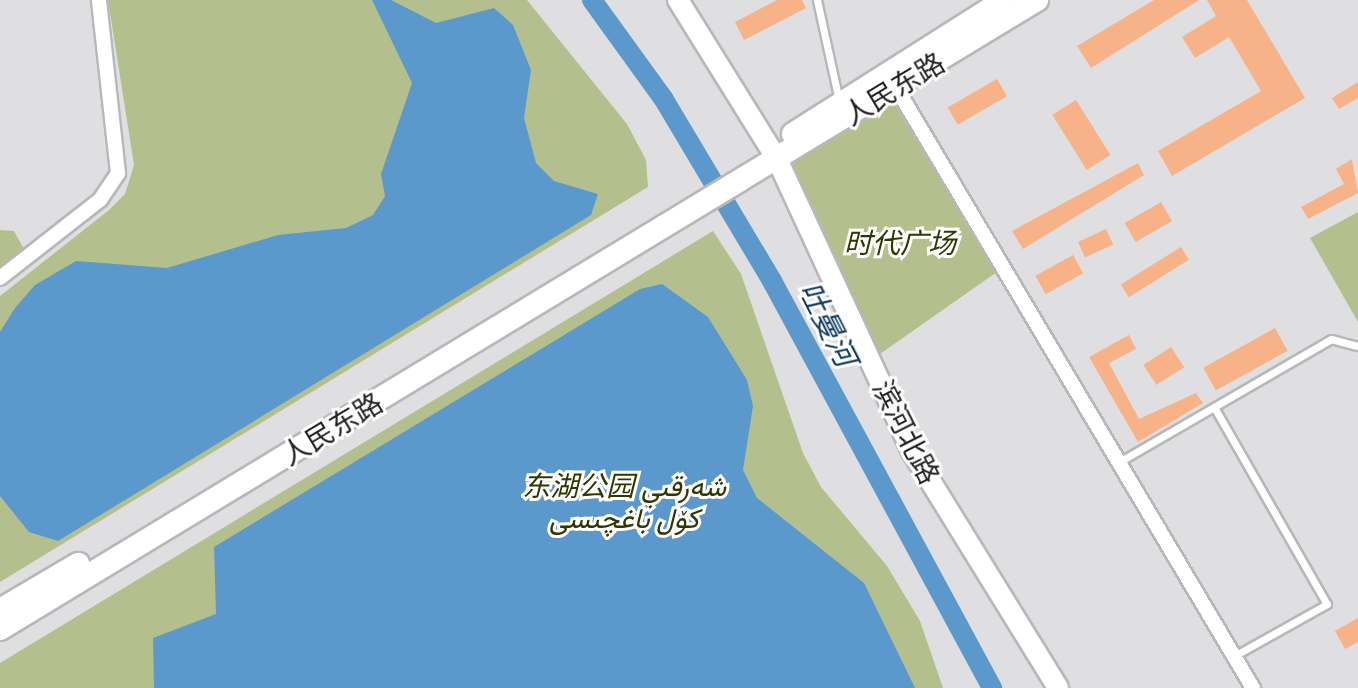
<!DOCTYPE html>
<meta charset="utf-8">
<style>
body{margin:0}
#map{position:relative;width:1358px;height:688px;overflow:hidden;background:#dfdfe1;font-family:"PT Serif",Vazirmatn,"Noto Sans SC",serif}
div>[style]{position:absolute}
[style*='--x']{left:calc(var(--x)*1px);top:calc(var(--y)*1px);width:calc(var(--w)*1px);rotate:calc(var(--a)*1deg)}
.green>*{inset:0;background:#b4bf8e}
.water>*{inset:0;background:#5b98cb}
.river>*{height:20px;margin:-10px;padding:0 10px;transform-origin:10px;border-radius:10px;background:#5b98cb}
.building>*{inset:0;background:#f8b288;transform-origin:0 0}
.roads{filter:drop-shadow(2px 0 #b8b8ba) drop-shadow(-2px 0 #b8b8ba) drop-shadow(0 2px #b8b8ba) drop-shadow(0 -2px #b8b8ba)}
.lane>*{height:7px;margin:-3.5px;padding:0 3.5px;transform-origin:3.5px;border-radius:3.5px;background:#fff}
.street>*{height:14px;margin:-7px;padding:0 7px;transform-origin:7px;border-radius:7px;background:#fff}
.secondary>*{height:20px;margin:-10px;padding:0 10px;transform-origin:10px;border-radius:10px;background:#fff}
.primary>*{height:22px;margin:-11px;padding:0 11px;transform-origin:11px;border-radius:11px;background:#fff}
span{translate:-50% -50%;white-space:nowrap;text-align:center;line-height:1.15;-webkit-text-stroke:6px #fff;paint-order:stroke}
.street-label{font-size:28px;color:#212122}
.park-label{font-size:28px;color:#303800;font-style:italic}
.water-label{font-size:30px;color:#0b3b5d;font-style:italic}
</style>
<div id="map">
<div class="green">
<div style="clip-path:polygon(108px 0,527px 0,627px 124px,646px 160px,648px 187px,0 582px,0 296px,109px 210px,125px 194px,134px 165px)"></div>
<div style="clip-path:polygon(897px 89px,1004px 267px,870px 361px,777px 159px)"></div>
<div style="clip-path:polygon(1358px 212px,1358px 322px,1310px 238px)"></div>
<div style="clip-path:polygon(0 230px,14px 231px,25px 251px,0 271px)"></div>
<div style="clip-path:polygon(713px 231px,741px 274px,803px 453px,821px 487px,887px 566px,920px 621px,943px 688px,0 688px,0 663px)"></div>
</div>
<div class="water">
<div style="clip-path:polygon(372px 0,391px 0,436px 23px,494px 8px,513px 25px,531px 70px,524px 118px,536px 163px,554px 181px,598px 194px,591px 215px,58px 541px,29px 532px,0 496px,0 332px,15px 308px,35px 285px,76px 261px,167px 268px,278px 235px,346px 228px,373px 215px,385px 196px,381px 174px,412px 83px)"></div>
<div style="clip-path:polygon(662px 284px,708px 317px,747px 380px,753px 406px,743px 470px,757px 498px,864px 583px,915px 688px,154px 688px,153px 638px,216px 614px,214px 547px,640px 289px)"></div>
</div>
<div class="river">
<div style="--x:592;--y:0;--w:121;--a:54.1"></div>
<div style="--x:663;--y:98;--w:213;--a:59.2"></div>
<div style="--x:772;--y:281;--w:463;--a:61.6"></div>
</div>
<div class="building">
<div style="clip-path:polygon(777px 0,802px 0,806px 8px,744px 40px,735px 22px)"></div>
<div style="clip-path:polygon(1154px 0,1199px 0,1091px 68px,1077px 46px)"></div>
<div style="clip-path:polygon(1207px 0,1247px 0,1305px 98px,1172px 176px,1158px 151px,1261px 91px,1229px 37px,1195px 58px,1182px 37px,1216px 16px)"></div>
<div style="left:997px;top:79px;width:20px;height:57px;rotate:60deg"></div>
<div style="clip-path:polygon(1358px 82px,1358px 98px,1339px 109px,1332px 98px)"></div>
<div style="left:1076px;top:100px;width:65px;height:28px;rotate:58deg"></div>
<div style="clip-path:polygon(1352px 159px,1358px 193px,1308px 219px,1301px 207px,1344px 184px,1336px 169px)"></div>
<div style="clip-path:polygon(1138px 163px,1144px 175px,1023px 249px,1012px 231px)"></div>
<div style="left:1161px;top:202px;width:22px;height:42px;rotate:60deg"></div>
<div style="left:1106px;top:229px;width:17px;height:31px;rotate:65deg"></div>
<div style="left:1181px;top:247px;width:15px;height:71px;rotate:58deg"></div>
<div style="left:1073px;top:255px;width:21px;height:43px;rotate:61deg"></div>
<div style="left:1275px;top:328px;width:26px;height:82px;rotate:61deg"></div>
<div style="clip-path:polygon(1129px 335px,1136px 349px,1109px 363px,1139px 419px,1196px 393px,1203px 403px,1138px 442px,1089px 357px)"></div>
<div style="left:1171px;top:347px;width:24px;height:33px;rotate:57deg"></div>
<div style="clip-path:polygon(1358px 618px,1358px 642px,1345px 649px,1335px 631px)"></div>
</div>
<div class="roads">
<div class="lane">
<div style="--x:817;--y:0;--w:103;--a:77.7"></div>
<div style="--x:1214;--y:407;--w:227;--a:60.2"></div>
<div style="--x:1327;--y:604;--w:107;--a:150.8"></div>
<div style="--x:1119;--y:462;--w:245;--a:-30.1"></div>
<div style="--x:1331;--y:339;--w:28;--a:15"></div>
</div>
<div class="street">
<div style="--x:897;--y:89;--w:697;--a:59.28"></div>
<div style="--x:0;--y:278;--w:127;--a:-38"></div>
<div style="--x:100;--y:200;--w:32;--a:-56"></div>
<div style="--x:118;--y:173;--w:174;--a:-96.3"></div>
</div>
<div class="secondary">
<div style="--x:678;--y:0;--w:187;--a:58.1"></div>
<div style="--x:777;--y:159;--w:324;--a:65.2"></div>
<div style="--x:913;--y:453;--w:276;--a:58.3"></div>
</div>
<div class="primary">
<div style="--x:793;--y:134;--w:250;--a:-32.4"></div>
<div style="--x:0;--y:610;--w:91;--a:-30.5"></div>
<div style="--x:0;--y:629;--w:1213;--a:-31.24"></div>
</div>
</div>
<div class="street-label">
<span style="left:894px;top:89px;rotate:-31deg">人民东路</span>
<span style="left:332px;top:429px;rotate:-31deg">人民东路</span>
<span style="left:906px;top:432px;rotate:63deg">滨河北路</span>
</div>
<div class="park-label">
<span style="left:900px;top:243px">时代广场</span>
<span style="left:624px;top:502px">东湖公园 شەرقىي<br>كۆل باغچىسى</span>
</div>
<div class="water-label">
<span style="left:828px;top:324px;rotate:63deg">吐曼河</span>
</div>
</div>
